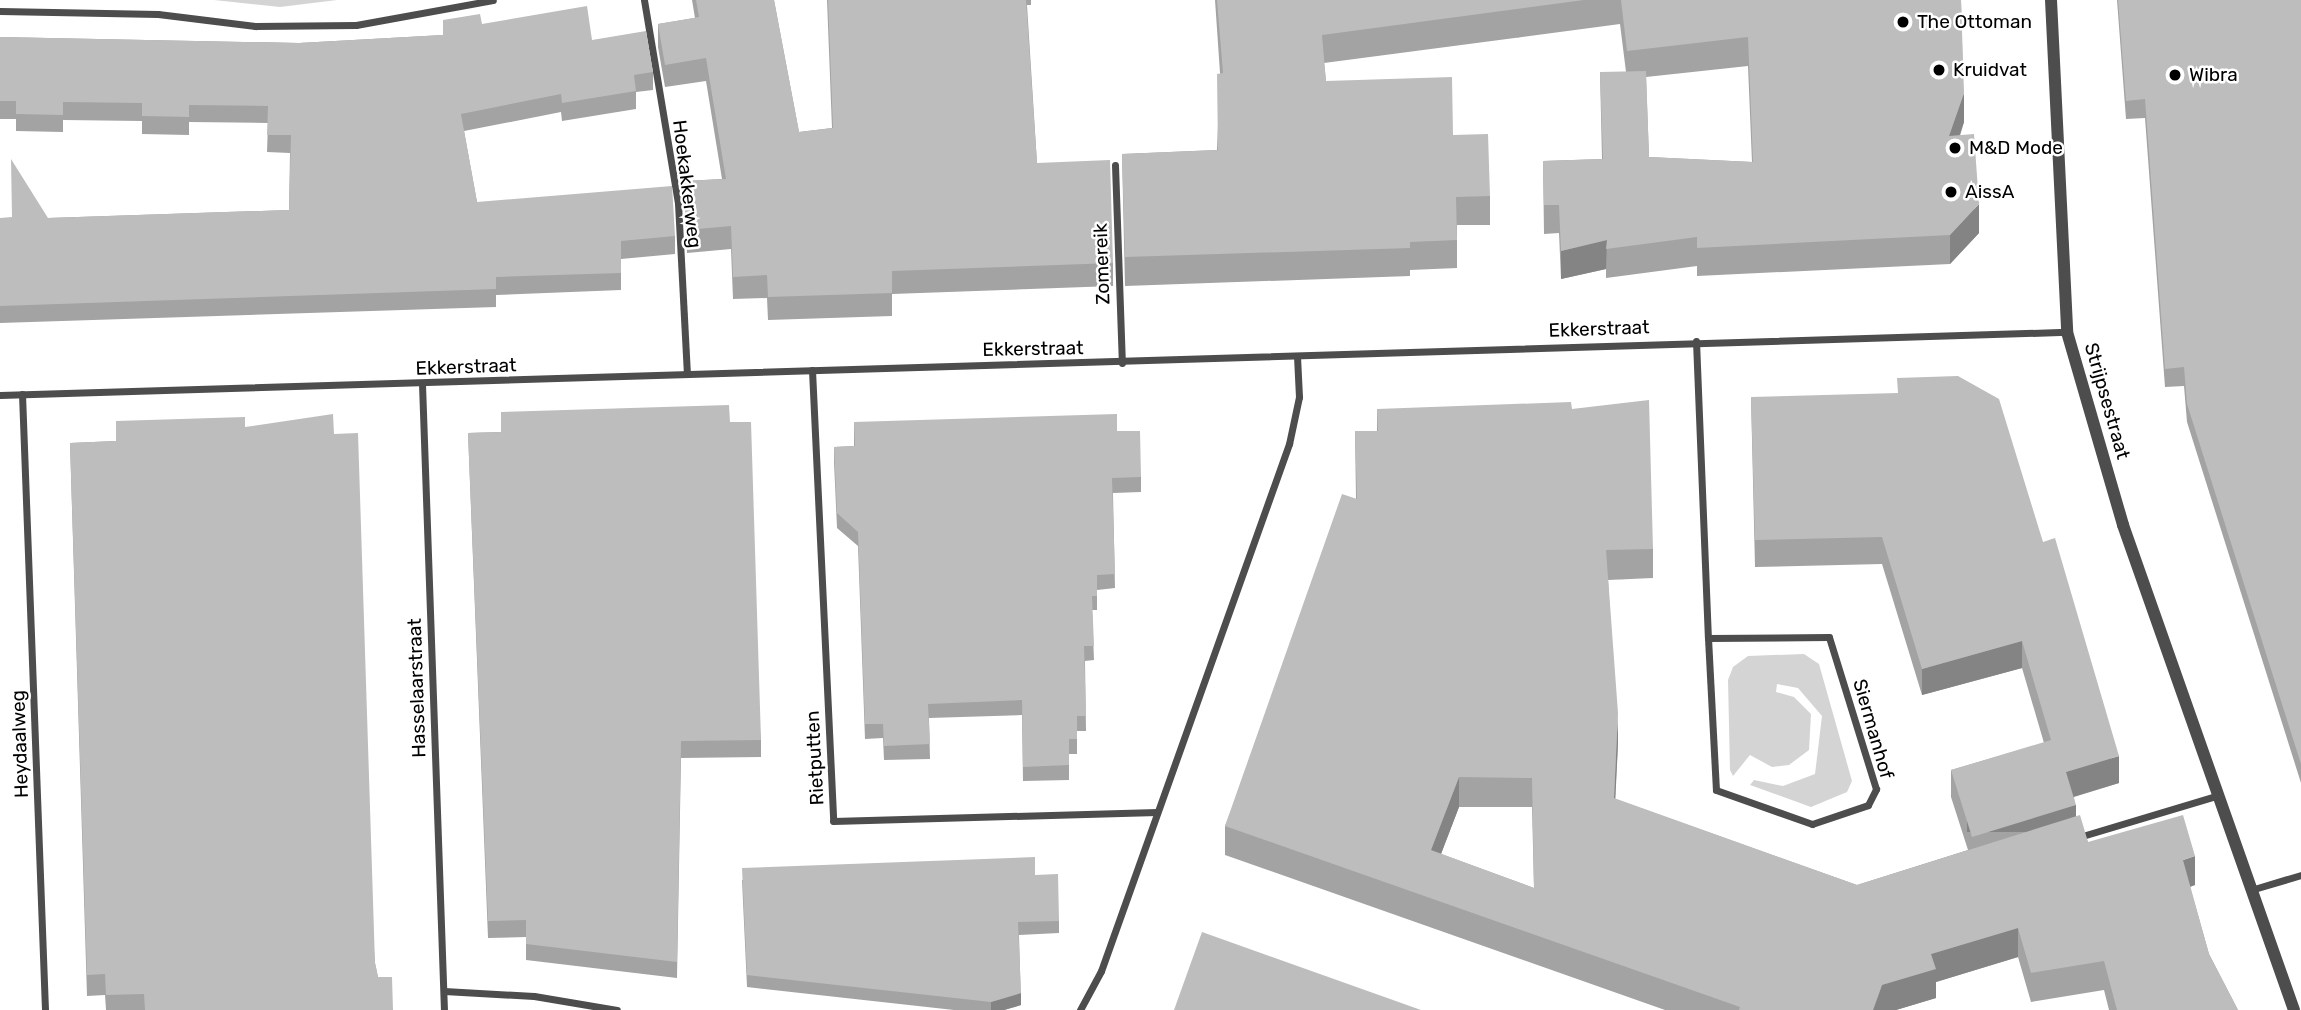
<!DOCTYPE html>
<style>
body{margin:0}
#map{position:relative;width:2301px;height:1010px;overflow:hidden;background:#fff;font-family:Rubik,sans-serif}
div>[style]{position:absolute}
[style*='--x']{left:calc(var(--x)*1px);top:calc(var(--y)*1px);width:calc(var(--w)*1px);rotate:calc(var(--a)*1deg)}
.green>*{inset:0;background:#d4d4d4}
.minor>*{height:7px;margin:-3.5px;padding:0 3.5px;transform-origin:3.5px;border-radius:3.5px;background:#4d4d4d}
.tertiary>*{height:12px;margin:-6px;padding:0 6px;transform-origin:6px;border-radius:6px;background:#4d4d4d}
.wall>*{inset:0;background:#a3a3a3}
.shaded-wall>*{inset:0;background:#848484;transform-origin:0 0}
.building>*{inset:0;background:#bdbdbd}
.dots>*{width:19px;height:19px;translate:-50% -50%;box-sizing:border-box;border:4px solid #fff;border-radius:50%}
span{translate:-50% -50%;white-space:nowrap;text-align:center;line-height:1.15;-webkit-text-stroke:5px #fff;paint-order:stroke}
.poi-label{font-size:19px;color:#000}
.left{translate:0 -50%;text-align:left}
.street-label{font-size:19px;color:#000}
</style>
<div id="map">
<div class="green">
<div style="clip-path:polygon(214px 0,337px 0,280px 7px)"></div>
<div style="clip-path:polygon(1804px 654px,1819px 664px,1852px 781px,1847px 792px,1811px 807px,1750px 785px,1754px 780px,1783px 786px,1815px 774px,1822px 716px,1798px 688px,1777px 684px,1776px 692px,1794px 697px,1811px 714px,1809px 750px,1789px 765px,1772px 767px,1750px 755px,1733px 776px,1730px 770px,1728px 680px,1733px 667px,1748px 656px)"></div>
</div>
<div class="minor">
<div style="--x:644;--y:0;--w:206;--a:80.5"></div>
<div style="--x:678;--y:203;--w:170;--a:87"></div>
<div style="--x:0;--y:11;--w:158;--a:1.1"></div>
<div style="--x:158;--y:14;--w:98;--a:7.1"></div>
<div style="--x:255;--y:26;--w:101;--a:-0.6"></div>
<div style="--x:356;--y:25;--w:139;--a:-10.3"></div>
<div style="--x:1115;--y:165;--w:198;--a:88"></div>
<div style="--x:1696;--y:341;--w:297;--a:87.7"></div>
<div style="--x:1708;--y:638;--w:152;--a:87"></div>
<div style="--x:1716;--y:790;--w:102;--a:19.5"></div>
<div style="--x:1812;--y:824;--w:59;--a:-18.7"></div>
<div style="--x:1868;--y:805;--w:18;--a:-63"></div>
<div style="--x:1876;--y:789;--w:159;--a:-107.2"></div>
<div style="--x:1829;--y:637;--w:121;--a:179.5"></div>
<div style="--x:812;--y:370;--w:451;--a:87.3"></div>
<div style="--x:833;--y:821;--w:324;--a:-1.6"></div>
<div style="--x:422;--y:384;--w:626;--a:87.99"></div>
<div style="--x:22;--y:394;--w:616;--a:87.86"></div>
<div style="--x:0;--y:395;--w:2068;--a:-1.75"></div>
<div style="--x:2079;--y:837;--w:146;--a:-16.7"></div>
<div style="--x:2254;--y:889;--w:49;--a:-16.6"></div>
<div style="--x:444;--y:991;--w:90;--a:3.2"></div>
<div style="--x:534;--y:996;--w:84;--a:9.6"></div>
<div style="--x:1080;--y:1010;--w:44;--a:-61.7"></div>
<div style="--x:1101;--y:971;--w:560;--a:-70.37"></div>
<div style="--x:1289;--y:444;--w:48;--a:-78"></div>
<div style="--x:1299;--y:397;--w:41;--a:-92.8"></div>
</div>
<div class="tertiary">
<div style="--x:2051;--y:0;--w:332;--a:87.2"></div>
<div style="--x:2067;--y:332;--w:201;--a:73.8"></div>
<div style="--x:2123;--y:525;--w:514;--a:70.58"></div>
</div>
<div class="wall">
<div style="clip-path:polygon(692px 0,774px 0,799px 132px,832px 128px,827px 0,1031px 0,1031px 5px,1027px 5px,1037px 163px,1113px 263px,1113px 286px,892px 294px,892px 316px,768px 320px,767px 298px,733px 299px,731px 249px,687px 253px,684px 181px,722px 179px,706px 81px,665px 87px,658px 47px,658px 24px,695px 18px)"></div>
<div style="clip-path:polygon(evenodd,1215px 0,1961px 0,1964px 122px,1960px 136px,1979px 233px,1950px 264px,1697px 276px,1697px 266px,1606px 278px,1606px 269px,1561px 279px,1559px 233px,1544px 234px,1543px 161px,1602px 159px,1600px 72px,1626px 72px,1620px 24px,1324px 63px,1326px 81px,1453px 135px,1490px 196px,1490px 225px,1457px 225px,1457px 268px,1410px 270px,1410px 276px,1125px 286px,1122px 154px,1217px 150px,1220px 73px,1215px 0,1748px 66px,1752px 162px,1649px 157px,1646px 77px,1748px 66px)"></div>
<div style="clip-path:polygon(2117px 0,2301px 0,2301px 783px,2187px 422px,2184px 386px,2165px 387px,2145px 118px,2126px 119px)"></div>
<div style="clip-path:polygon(482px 24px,592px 40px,653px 72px,653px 90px,636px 92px,636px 109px,562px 121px,561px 112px,464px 131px,477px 202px,675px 236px,675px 254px,621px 259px,621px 290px,496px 295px,496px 307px,0 323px,0 218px,48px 218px,289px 210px,290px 153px,267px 152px,268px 123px,189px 122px,189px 135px,142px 134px,142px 121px,63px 120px,63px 132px,16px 131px,16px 119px,0 119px,0 37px,299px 43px,443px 35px)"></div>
<div style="clip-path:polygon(evenodd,1751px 397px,2043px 542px,2119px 783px,2074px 797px,2076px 816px,2088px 842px,2195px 885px,2190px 887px,2209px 954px,2238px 1010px,2109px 1010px,2104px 990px,2031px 1002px,2018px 957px,1936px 982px,1936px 998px,1896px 1010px,1665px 1010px,1225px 855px,1225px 826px,1356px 499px,1355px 431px,1377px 431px,1377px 409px,1572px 409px,1653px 549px,1653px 578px,1608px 580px,1618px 743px,1615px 799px,1857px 885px,1968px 850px,1951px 797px,1951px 770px,2044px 743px,2022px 668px,1922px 695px,1882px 564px,1755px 567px,1751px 397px,1459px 807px,1532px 807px,1534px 888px,1441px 854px,1459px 807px)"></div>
<div style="clip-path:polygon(501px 412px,730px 422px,761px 740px,761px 757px,681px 758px,677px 978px,526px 960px,526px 937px,488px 938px,468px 433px,501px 432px)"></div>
<div style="clip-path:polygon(116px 421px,245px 427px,334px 434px,375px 963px,378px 977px,393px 1010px,106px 1010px,105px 995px,87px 996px,70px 443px,116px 441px)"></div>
<div style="clip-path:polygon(854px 422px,1117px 431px,1141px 477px,1141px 492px,1113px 493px,1115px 588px,1097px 590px,1097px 610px,1092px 610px,1094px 660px,1085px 661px,1086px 731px,1077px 731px,1077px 754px,1069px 754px,1069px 780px,1023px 781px,1022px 715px,929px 718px,930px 759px,884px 760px,883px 738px,865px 739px,858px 546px,837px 528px,834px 462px,834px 447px,854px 446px)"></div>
<div style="clip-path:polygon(1035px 875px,1059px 921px,1059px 933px,1019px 935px,1021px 1005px,1004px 1010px,954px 1010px,747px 987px,742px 880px)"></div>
</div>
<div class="shaded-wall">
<div style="clip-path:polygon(1964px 93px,1964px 122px,1949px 165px,1949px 136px)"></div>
<div style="clip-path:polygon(1979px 204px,1979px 233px,1950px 264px,1950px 235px)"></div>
<div style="clip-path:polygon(1607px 240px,1606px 269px,1561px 279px,1561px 251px)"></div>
<div style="clip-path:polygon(2022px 641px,2022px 668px,1922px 695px,1922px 669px)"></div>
<div style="clip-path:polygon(1618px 713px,1618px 743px,1614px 827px,1614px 798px)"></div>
<div style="clip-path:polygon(2119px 756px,2119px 783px,2066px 799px,2066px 772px)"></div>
<div style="clip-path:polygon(1459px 777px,1459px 807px,1431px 880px,1431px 850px)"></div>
<div style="left:2076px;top:805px;width:27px;height:109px;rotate:90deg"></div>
<div style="clip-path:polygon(2195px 856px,2195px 885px,2183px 889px,2183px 860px)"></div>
<div style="clip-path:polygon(2018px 928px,2018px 957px,1936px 982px,1936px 998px,1896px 1010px,1873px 1010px,1882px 985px,1931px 954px)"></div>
<div style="clip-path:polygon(1021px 993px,1021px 1005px,1004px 1010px,991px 1010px,991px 1002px)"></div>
</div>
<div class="building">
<div style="clip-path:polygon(696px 0,774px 0,799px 132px,833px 128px,828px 0,1026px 0,1037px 163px,1110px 160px,1113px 263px,892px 271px,892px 293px,768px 297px,767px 275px,733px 277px,731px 226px,687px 230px,684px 181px,726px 179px,706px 58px,665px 65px,658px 24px,699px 17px)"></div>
<div style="clip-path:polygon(1217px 0,1584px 0,1322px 35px,1326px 81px,1452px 77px,1453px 135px,1488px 134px,1490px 196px,1456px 197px,1457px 240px,1410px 242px,1410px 248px,1125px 257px,1122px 154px,1218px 150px,1217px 74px,1223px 73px)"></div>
<div style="clip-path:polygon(1621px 0,1961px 0,1964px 93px,1949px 136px,1974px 134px,1979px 204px,1950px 235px,1697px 248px,1697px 237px,1606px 249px,1607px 240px,1561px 251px,1559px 205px,1544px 205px,1543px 161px,1603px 159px,1600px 72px,1646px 71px,1649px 157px,1753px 162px,1748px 37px,1627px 51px)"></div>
<div style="clip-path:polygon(2118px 0,2301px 0,2301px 764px,2187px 404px,2184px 367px,2165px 369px,2145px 99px,2126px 101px)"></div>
<div style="clip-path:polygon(587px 6px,592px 40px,646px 31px,653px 72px,634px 75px,636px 91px,562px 103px,561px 94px,461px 114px,477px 202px,672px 186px,675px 236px,621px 241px,621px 273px,496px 277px,496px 289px,0 306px,0 218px,12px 217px,11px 159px,48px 218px,289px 210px,291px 135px,267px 135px,268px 106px,189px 105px,189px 117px,142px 116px,142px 103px,63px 102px,63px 115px,16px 114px,16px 101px,0 101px,0 37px,299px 43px,443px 35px,443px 20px,480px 14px,482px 24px)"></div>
<div style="clip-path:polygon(1958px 376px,1999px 399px,2043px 542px,2055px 538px,2119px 756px,2066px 772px,2076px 805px,1972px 837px,1951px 770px,2051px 740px,2022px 641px,1922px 669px,1882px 537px,1755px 540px,1751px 397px,1898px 393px,1897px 378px)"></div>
<div style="clip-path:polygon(evenodd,1649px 400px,1653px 549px,1606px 550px,1618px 713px,1614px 798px,1857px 885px,2080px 815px,2088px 842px,2183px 815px,2195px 856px,2183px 860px,2209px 954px,2238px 1010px,2117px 1010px,2104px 961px,2031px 973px,2018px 928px,1931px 954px,1936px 969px,1882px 985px,1873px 1010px,1739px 1010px,1740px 1007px,1225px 826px,1342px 494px,1357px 499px,1355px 431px,1378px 431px,1377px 409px,1571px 402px,1572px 409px,1649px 400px,1459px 777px,1532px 778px,1534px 888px,1431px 850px,1459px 777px)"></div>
<div style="clip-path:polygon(729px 405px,730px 422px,751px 422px,761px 740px,681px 741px,677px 962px,526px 944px,526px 920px,488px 921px,468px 433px,501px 432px,501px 412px)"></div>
<div style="clip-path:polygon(333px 414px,334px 434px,358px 433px,375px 963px,378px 977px,392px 977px,393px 1010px,145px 1010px,144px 994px,106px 995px,105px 974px,87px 975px,70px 443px,116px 441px,116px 421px,245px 417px,245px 427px)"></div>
<div style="clip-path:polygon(1117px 414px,1117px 431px,1140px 431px,1141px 477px,1112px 478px,1115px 574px,1097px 575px,1097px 596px,1092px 596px,1094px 646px,1084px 646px,1086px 716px,1077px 716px,1077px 739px,1069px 739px,1069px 765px,1023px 767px,1022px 700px,928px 704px,930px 744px,884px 746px,883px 724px,865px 724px,858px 532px,837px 513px,834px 447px,855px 446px,854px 422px)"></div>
<div style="clip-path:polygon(1035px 857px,1035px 875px,1058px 874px,1059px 921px,1018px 922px,1021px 993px,991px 1002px,747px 975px,742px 868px)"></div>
<div style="clip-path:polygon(1202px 932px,1421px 1010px,1174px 1010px)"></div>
</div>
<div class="dots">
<div style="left:1903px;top:22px;background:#000"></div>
<div style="left:1939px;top:70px;background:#000"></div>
<div style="left:2175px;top:75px;background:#000"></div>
<div style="left:1955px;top:148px;background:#000"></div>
<div style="left:1951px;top:192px;background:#000"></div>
</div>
<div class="poi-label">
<span class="left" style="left:1917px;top:22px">The Ottoman</span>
<span class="left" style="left:1953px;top:70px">Kruidvat</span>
<span class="left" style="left:2189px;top:75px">Wibra</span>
<span class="left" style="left:1969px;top:148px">M&amp;D Mode</span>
<span class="left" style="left:1965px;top:192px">AissA</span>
</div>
<div class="street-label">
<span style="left:687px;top:184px;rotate:83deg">Hoekakkerweg</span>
<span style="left:1102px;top:264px;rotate:-92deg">Zomereik</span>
<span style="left:1599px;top:329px;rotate:-2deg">Ekkerstraat</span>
<span style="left:1033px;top:349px;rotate:-1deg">Ekkerstraat</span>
<span style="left:466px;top:367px;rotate:-2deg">Ekkerstraat</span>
<span style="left:2107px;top:401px;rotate:74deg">Strijpsestraat</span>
<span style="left:417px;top:688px;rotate:-92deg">Hasselaarstraat</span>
<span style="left:1873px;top:729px;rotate:74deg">Siermanhof</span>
<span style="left:20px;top:744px;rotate:-92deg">Heydaalweg</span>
<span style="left:815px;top:758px;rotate:-93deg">Rietputten</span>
</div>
</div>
